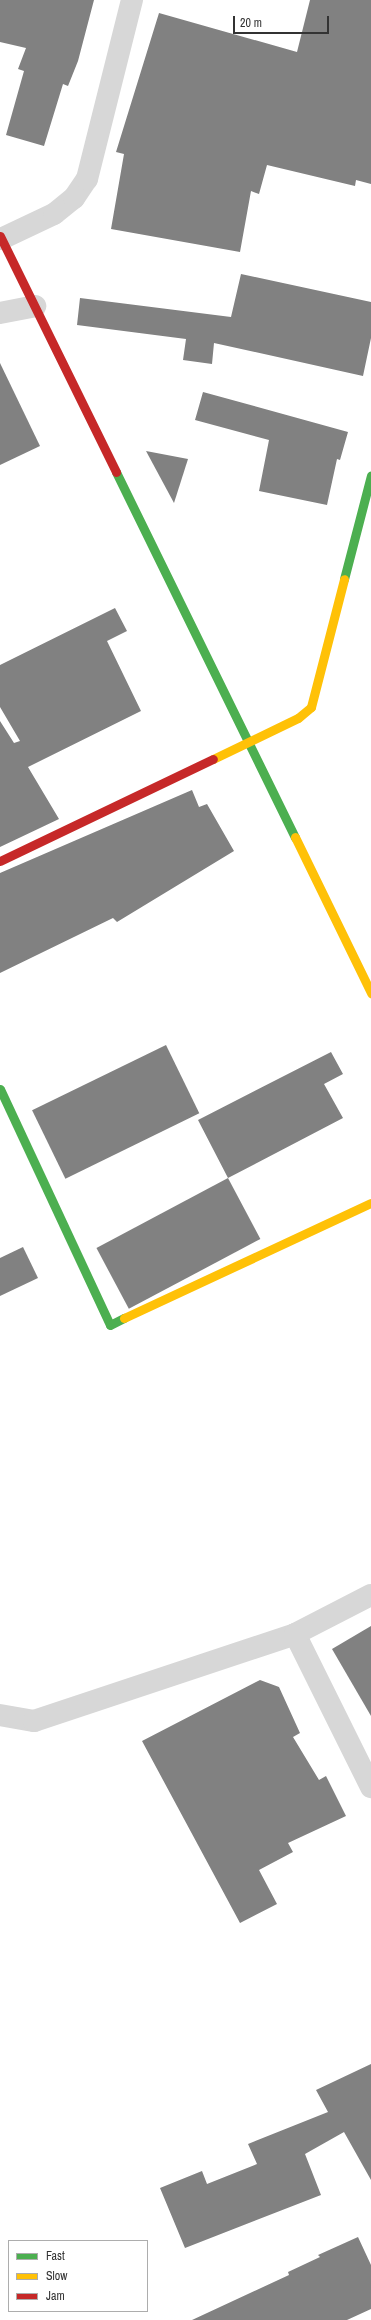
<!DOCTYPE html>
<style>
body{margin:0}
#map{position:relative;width:371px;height:2320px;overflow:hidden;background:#fff;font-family:"Archivo Narrow",sans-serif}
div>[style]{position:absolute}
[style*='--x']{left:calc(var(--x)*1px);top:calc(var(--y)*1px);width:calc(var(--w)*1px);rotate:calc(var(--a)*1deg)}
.building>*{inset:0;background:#818181;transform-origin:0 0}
.street>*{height:22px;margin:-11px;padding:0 11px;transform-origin:11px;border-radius:11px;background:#d7d7d7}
.fast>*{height:9px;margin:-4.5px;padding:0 4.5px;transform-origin:4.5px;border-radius:4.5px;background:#4caf50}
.slow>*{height:9px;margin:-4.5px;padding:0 4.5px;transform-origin:4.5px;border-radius:4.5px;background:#ffc107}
.jam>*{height:9px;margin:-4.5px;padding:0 4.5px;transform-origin:4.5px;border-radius:4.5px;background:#c62828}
span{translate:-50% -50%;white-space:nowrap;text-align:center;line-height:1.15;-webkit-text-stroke:4px #fff;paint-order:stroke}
.legend{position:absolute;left:8px;top:2240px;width:140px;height:72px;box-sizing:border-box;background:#fff;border:1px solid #adadad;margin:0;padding:5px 7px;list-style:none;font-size:12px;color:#333}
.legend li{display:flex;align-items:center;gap:8px;height:20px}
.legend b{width:20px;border:1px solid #adadad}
.scale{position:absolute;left:233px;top:16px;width:96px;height:18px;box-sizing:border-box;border:2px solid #333;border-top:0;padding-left:5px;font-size:12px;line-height:14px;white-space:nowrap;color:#333;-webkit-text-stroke:3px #fff;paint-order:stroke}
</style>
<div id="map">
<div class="building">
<div style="clip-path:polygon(0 0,94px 0,78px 61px,68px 86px,63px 84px,44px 146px,6px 135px,24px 71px,18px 69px,26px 48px,0 42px)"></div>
<div style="clip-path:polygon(310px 0,371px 0,371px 184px,356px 180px,355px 186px,267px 165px,259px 194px,251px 191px,240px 252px,111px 229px,124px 154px,116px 152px,159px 13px,297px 52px)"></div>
<div style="clip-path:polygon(241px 274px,371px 302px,371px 338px,363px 376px,214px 343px,212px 364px,183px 360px,186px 339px,77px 325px,80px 298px,231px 317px)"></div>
<div style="clip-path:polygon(0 363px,40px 446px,0 465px)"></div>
<div style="clip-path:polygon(203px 392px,348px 432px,340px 460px,337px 459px,327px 505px,259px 491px,269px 440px,195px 420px)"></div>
<div style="clip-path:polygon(146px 451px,188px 459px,174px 503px)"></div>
<div style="clip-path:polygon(115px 608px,127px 631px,107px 641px,141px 711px,28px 767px,59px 819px,0 847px,0 721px,14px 743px,20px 741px,0 707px,0 665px)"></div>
<div style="clip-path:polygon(192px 790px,199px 807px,207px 804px,234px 851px,117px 922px,113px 918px,0 973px,0 873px)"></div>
<div style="left:166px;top:1045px;width:76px;height:149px;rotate:64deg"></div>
<div style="clip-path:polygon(331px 1052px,343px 1074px,324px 1084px,343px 1118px,228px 1178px,198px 1120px)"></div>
<div style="left:228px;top:1178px;width:69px;height:149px;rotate:62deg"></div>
<div style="clip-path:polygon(23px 1247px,38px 1278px,0 1296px,0 1258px)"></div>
<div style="clip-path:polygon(371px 1626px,371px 1716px,332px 1649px)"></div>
<div style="clip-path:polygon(260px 1680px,279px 1687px,300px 1733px,293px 1737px,319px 1780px,326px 1776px,346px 1816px,288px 1843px,293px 1852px,259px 1870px,277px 1904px,240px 1923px,142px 1741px)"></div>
<div style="clip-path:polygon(371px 2064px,371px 2180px,344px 2132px,305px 2154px,321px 2195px,185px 2248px,160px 2188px,202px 2171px,207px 2184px,257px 2164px,248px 2144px,328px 2112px,316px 2090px)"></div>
<div style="clip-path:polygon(358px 2237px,371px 2265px,371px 2309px,347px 2320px,192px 2320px,289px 2275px,288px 2272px,320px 2257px,318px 2255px)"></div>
</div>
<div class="street">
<div style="--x:1;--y:239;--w:59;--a:-25.3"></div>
<div style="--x:54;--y:214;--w:26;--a:-39"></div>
<div style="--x:74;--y:198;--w:23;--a:-56"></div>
<div style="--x:87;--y:179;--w:185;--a:-75.9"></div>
<div style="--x:0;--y:313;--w:36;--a:-11"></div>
<div style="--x:295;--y:1634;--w:171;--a:63.6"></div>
<div style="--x:0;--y:1715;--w:35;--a:10"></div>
<div style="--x:34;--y:1721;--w:275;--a:-18.4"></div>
<div style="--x:295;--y:1634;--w:85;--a:-27.2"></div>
</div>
<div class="fast">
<div style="--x:116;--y:472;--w:407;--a:63.9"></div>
<div style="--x:344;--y:579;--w:107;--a:-75.4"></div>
<div style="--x:0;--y:1089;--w:260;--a:65"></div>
<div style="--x:110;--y:1325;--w:16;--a:-27"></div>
</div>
<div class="slow">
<div style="--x:213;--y:759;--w:94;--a:-25.8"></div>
<div style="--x:298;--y:718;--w:17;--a:-40"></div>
<div style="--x:311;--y:707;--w:132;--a:-75.5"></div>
<div style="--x:295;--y:837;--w:174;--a:64"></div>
<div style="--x:124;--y:1318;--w:272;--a:-25"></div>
</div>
<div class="jam">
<div style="--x:0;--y:236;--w:263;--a:63.8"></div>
<div style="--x:0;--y:861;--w:236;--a:-25.6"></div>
</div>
<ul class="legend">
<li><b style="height:5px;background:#4caf50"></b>Fast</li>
<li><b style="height:5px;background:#ffc107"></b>Slow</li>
<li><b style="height:5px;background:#c62828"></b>Jam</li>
</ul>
<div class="scale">20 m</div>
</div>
